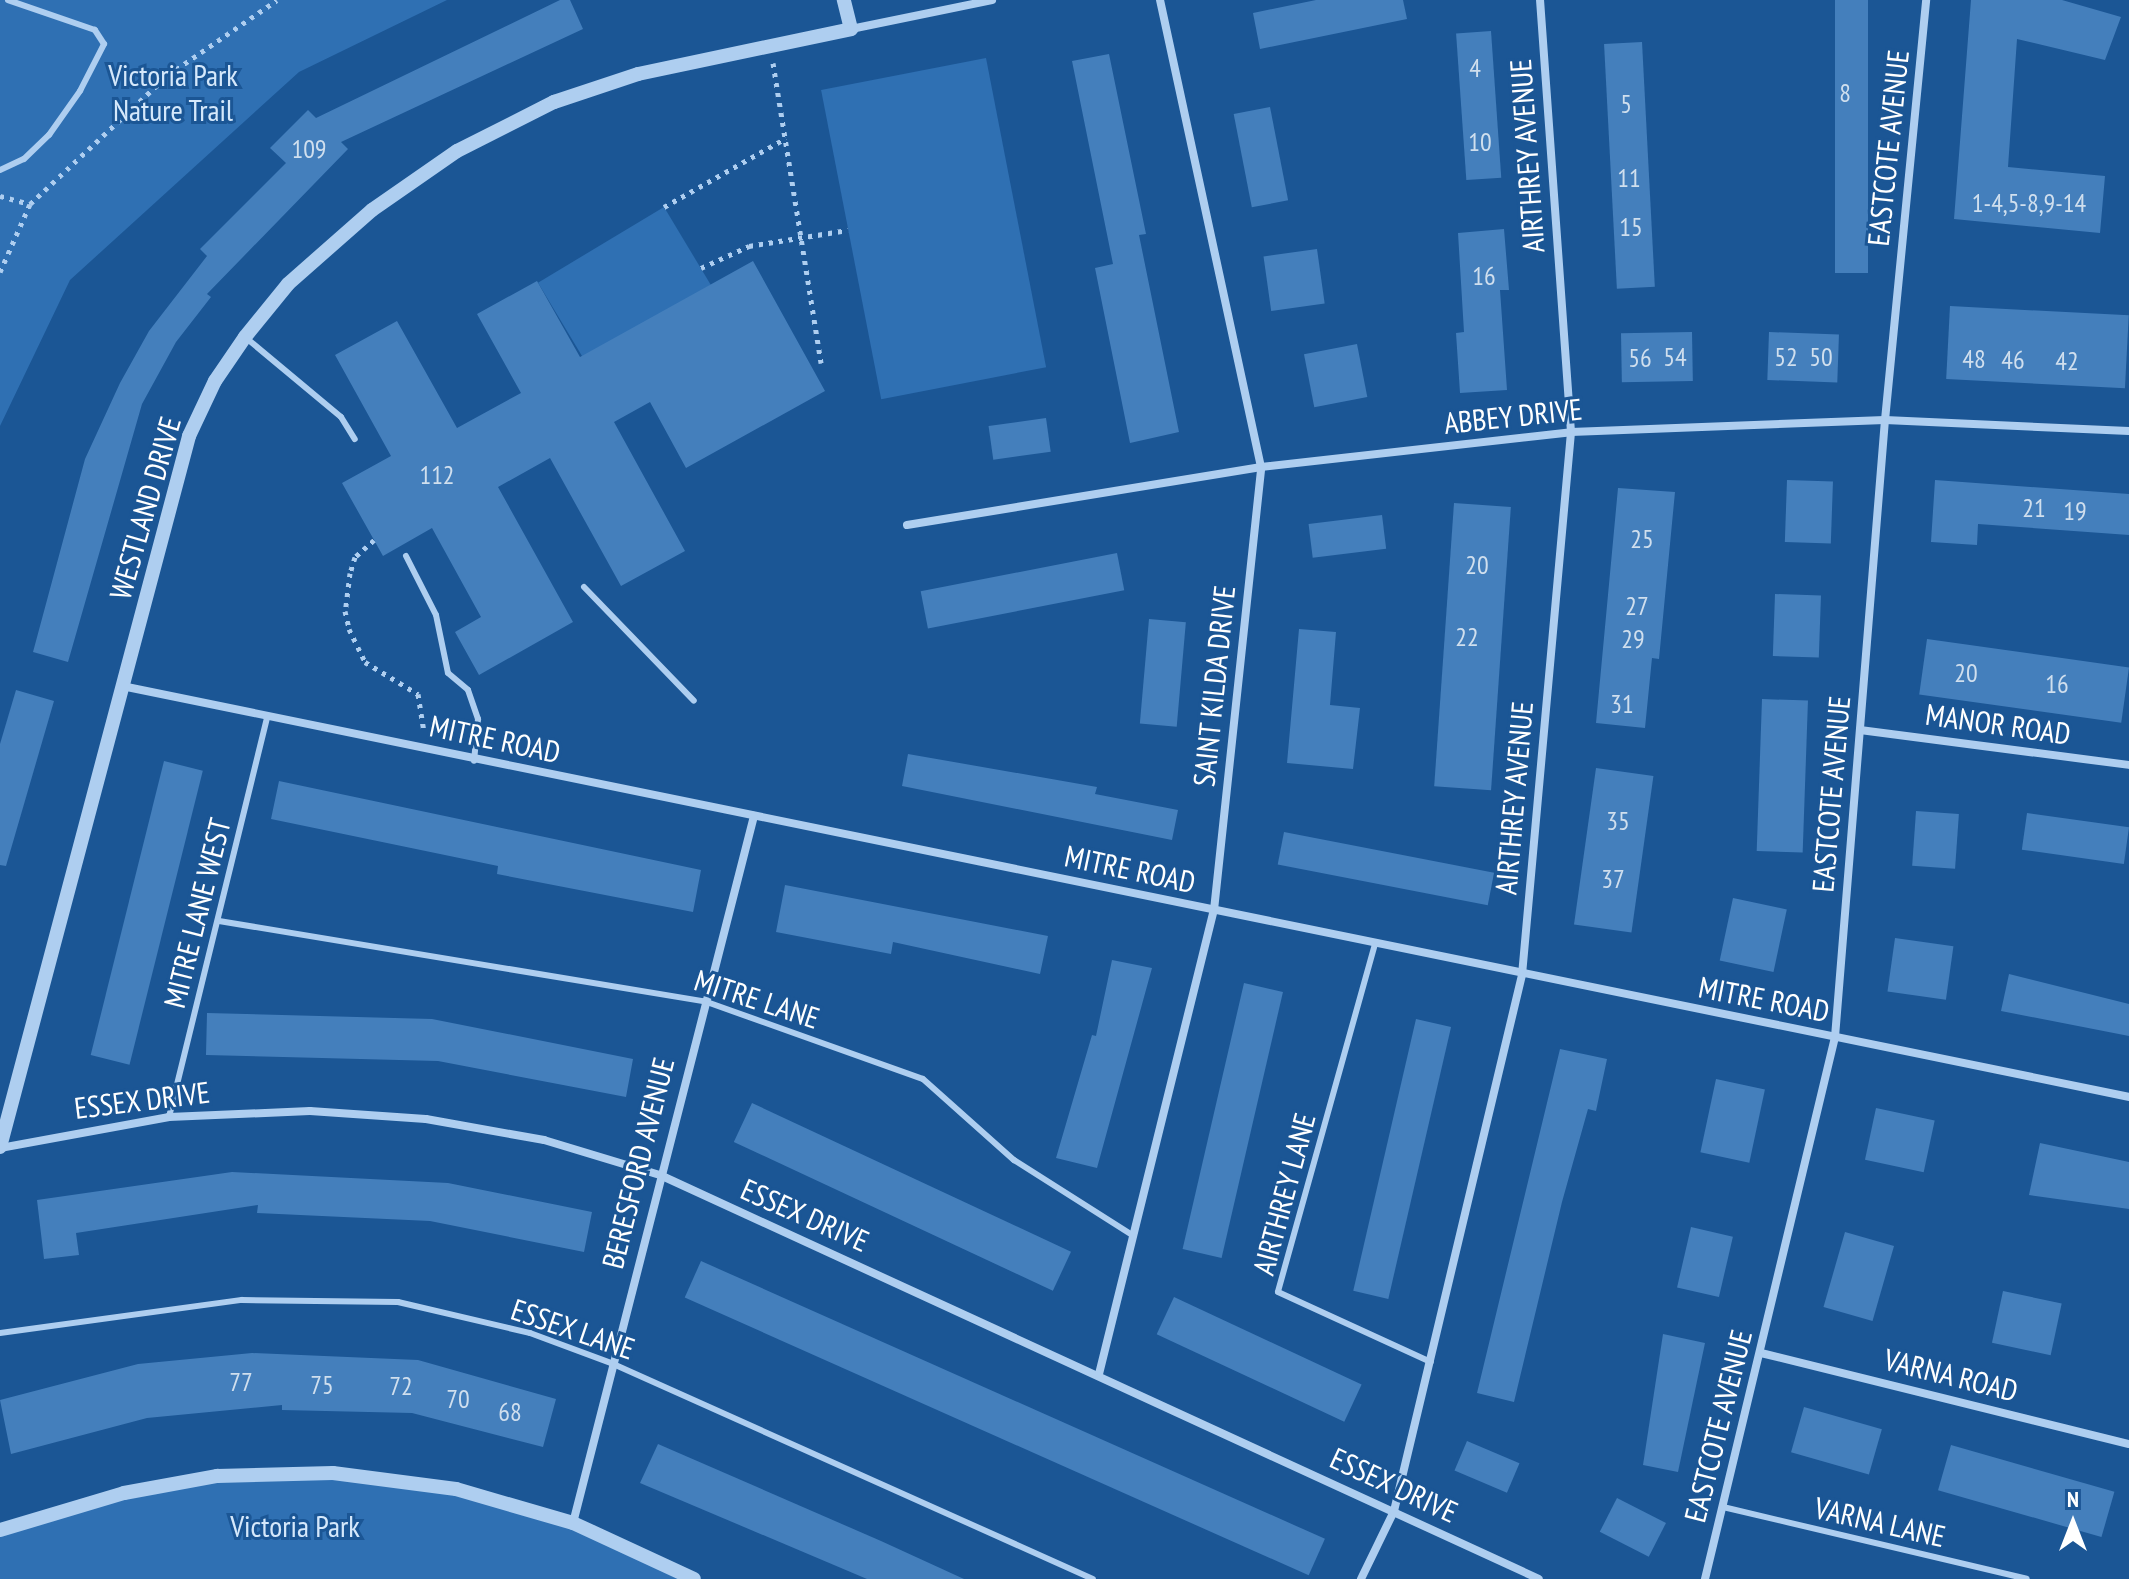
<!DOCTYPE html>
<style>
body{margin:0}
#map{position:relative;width:2129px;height:1579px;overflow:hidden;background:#1b5695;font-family:"PT Sans Narrow",sans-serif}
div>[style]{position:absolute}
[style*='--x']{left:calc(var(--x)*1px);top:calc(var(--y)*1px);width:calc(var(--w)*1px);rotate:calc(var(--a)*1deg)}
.green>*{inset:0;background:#2f70b3;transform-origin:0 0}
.building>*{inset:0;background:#447fbc;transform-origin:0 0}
.path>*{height:5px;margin-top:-2.5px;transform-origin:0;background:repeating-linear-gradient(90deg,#aecef0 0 4px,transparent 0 10px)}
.service>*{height:6px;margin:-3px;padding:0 3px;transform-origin:3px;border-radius:3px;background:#aecef0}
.minor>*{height:8px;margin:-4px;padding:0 4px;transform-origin:4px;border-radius:4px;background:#aecef0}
.tertiary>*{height:14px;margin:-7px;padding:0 7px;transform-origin:7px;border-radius:7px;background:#aecef0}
span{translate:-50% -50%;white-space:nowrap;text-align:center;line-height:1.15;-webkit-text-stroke:6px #1b5695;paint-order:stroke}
.number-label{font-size:26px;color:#d0dfee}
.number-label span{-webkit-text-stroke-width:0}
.park-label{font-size:30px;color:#d5e8fb}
.street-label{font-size:30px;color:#fff}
.north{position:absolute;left:2033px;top:1483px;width:80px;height:80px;-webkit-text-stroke:6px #1b5695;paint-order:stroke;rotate:0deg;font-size:22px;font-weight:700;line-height:32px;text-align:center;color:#fff}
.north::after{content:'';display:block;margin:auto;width:28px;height:36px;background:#fff;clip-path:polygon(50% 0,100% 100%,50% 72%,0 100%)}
</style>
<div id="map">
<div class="green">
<div style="clip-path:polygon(0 0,447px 0,299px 72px,70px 280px,0 426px)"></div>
<div style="left:986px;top:58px;width:315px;height:168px;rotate:79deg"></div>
<div style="left:664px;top:207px;width:91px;height:147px;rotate:59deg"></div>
<div style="clip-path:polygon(333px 1473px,456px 1489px,573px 1523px,689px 1579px,0 1579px,0 1530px,217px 1476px)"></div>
</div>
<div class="building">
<div style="clip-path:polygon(560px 0,570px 0,583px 29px,341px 142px,348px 149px,207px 294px,211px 297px,176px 342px,142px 404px,68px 662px,33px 652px,85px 459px,120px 383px,149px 331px,207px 256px,200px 249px,286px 163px,270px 148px,308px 110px,316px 118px)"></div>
<div style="clip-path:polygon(1316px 0,1403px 0,1407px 19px,1260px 49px,1253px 13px)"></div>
<div style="left:1835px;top:0;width:33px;height:273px"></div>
<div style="clip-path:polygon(1971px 0,2062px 0,2121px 17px,2105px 60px,2017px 39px,2008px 167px,2105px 176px,2100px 233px,1954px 219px)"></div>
<div style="left:1491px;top:31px;width:147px;height:35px;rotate:86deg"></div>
<div style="left:1642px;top:42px;width:245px;height:38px;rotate:87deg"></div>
<div style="clip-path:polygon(1109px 54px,1146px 234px,1139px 235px,1179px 432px,1130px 443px,1095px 268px,1113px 264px,1072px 61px)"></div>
<div style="left:1270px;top:107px;width:95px;height:37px;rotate:79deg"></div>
<div style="clip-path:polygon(1504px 229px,1509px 290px,1500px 290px,1507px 390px,1460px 393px,1456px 333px,1464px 332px,1458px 233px)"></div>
<div style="left:1317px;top:249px;width:55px;height:54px;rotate:82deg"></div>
<div style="clip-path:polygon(753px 261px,825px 391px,686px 468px,650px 402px,614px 422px,685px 551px,621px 586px,550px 458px,498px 487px,573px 622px,479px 675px,455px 632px,481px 617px,432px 528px,383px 556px,342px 483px,391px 456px,335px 355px,397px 321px,457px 428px,521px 393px,477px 314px,537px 281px,580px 357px)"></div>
<div style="left:1950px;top:306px;width:179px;height:73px;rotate:3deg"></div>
<div style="left:1692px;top:332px;width:49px;height:71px;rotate:89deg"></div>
<div style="left:1769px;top:332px;width:70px;height:48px;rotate:2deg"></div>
<div style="left:1357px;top:344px;width:54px;height:54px;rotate:79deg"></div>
<div style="left:1046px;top:418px;width:34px;height:58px;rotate:82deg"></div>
<div style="left:1787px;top:480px;width:46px;height:62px;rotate:2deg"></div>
<div style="clip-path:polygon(1935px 480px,2129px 494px,2129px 535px,1978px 524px,1977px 545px,1931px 542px)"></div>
<div style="clip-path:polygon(1618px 488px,1675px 492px,1659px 659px,1652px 658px,1645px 728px,1596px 723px)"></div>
<div style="left:1454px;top:503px;width:57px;height:284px;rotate:4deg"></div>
<div style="left:1382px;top:515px;width:34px;height:74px;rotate:83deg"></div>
<div style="left:1117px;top:553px;width:38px;height:200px;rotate:79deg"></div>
<div style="left:1775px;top:594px;width:46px;height:62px;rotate:2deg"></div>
<div style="left:1149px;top:619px;width:37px;height:105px;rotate:5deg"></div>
<div style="clip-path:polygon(1299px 629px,1336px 632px,1330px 705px,1360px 708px,1353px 769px,1287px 763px)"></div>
<div style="left:1927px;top:639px;width:204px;height:56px;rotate:8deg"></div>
<div style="clip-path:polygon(16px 690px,54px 701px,6px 866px,0 865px,0 744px)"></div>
<div style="left:1762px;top:699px;width:46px;height:152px;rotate:2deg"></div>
<div style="clip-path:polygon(908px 754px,1097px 787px,1095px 794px,1178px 810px,1172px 840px,902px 786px)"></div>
<div style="left:164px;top:761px;width:40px;height:303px;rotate:14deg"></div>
<div style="left:1596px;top:768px;width:58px;height:158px;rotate:8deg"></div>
<div style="clip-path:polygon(279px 781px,701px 870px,693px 912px,497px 874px,498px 866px,271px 819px)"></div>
<div style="left:1916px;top:811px;width:43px;height:55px;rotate:4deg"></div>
<div style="left:2027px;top:813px;width:103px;height:37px;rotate:8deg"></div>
<div style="left:1284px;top:832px;width:214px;height:33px;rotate:11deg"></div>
<div style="clip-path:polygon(785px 885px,1048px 936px,1040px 974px,893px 942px,891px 954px,776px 932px)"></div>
<div style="left:1733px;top:898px;width:55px;height:64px;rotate:12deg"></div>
<div style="left:1895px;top:938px;width:59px;height:54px;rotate:8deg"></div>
<div style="clip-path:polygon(1112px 960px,1152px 968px,1097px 1168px,1056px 1158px,1092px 1035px,1096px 1036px)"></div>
<div style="clip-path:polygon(2009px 974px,2129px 1004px,2129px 1036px,2001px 1011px)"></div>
<div style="left:1244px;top:983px;width:40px;height:273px;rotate:13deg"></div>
<div style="clip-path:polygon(207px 1013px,432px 1019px,633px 1059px,626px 1097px,438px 1061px,206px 1055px)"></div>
<div style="left:1416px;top:1019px;width:36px;height:279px;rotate:13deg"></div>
<div style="clip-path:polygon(1560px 1049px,1607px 1059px,1596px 1111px,1588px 1109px,1562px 1202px,1514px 1402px,1477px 1393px)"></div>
<div style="left:1716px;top:1079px;width:50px;height:75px;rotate:12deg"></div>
<div style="left:752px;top:1103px;width:352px;height:43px;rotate:25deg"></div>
<div style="left:1876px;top:1108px;width:60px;height:53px;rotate:12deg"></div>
<div style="clip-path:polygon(2040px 1143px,2129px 1162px,2129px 1209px,2029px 1195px)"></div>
<div style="clip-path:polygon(232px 1172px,448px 1183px,592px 1212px,584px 1252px,430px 1221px,257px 1213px,258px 1205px,76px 1233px,79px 1255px,44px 1259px,37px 1200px)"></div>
<div style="left:1691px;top:1227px;width:43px;height:62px;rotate:13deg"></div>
<div style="left:1845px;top:1232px;width:51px;height:78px;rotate:16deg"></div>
<div style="left:701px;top:1261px;width:683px;height:40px;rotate:24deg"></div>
<div style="left:2003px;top:1291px;width:60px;height:53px;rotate:12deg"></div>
<div style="left:1174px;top:1297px;width:207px;height:41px;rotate:25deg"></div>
<div style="clip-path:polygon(1663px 1334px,1705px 1343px,1678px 1472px,1643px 1465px)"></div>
<div style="clip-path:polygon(252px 1353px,418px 1360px,556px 1399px,543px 1447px,412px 1413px,282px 1410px,282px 1405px,147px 1418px,11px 1454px,0 1400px,138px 1364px)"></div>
<div style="left:1804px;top:1407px;width:81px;height:47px;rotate:16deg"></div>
<div style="left:1467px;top:1441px;width:57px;height:32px;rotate:23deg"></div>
<div style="clip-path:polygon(658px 1444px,881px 1541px,964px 1579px,867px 1579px,640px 1483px)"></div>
<div style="left:1951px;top:1445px;width:170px;height:47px;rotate:16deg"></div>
<div style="left:1617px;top:1498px;width:55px;height:38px;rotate:27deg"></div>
</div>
<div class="path">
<div style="--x:773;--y:63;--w:304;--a:80.9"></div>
<div style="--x:0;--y:196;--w:31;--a:15"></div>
<div style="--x:664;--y:207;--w:140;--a:-29.5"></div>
<div style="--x:701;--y:268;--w:53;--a:-24.6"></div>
<div style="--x:749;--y:246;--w:100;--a:-9.2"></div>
<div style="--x:0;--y:272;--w:74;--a:-66.2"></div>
<div style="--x:30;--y:204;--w:189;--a:-43.1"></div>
<div style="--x:168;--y:75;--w:132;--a:-34.5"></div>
<div style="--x:374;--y:540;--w:25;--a:138"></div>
<div style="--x:355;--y:557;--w:17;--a:107"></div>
<div style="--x:350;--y:573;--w:38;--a:97"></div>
<div style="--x:345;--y:611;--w:18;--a:77"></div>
<div style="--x:349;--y:629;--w:37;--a:64"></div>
<div style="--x:365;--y:662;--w:62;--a:31.1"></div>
<div style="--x:418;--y:694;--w:38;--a:81"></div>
</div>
<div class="service">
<div style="--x:0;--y:170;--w:26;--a:-25"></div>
<div style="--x:24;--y:159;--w:35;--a:-44"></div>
<div style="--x:49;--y:135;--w:54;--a:-54.8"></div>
<div style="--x:80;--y:91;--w:53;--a:-62.9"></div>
<div style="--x:104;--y:44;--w:17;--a:-123"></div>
<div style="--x:95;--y:30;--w:92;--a:-161"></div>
<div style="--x:245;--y:337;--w:125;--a:39.8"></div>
<div style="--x:341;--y:417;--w:26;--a:58"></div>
<div style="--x:406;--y:556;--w:66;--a:63"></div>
<div style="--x:436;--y:615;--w:59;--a:78.3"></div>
<div style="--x:448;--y:673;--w:26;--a:40"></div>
<div style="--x:468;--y:690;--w:31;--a:71"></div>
<div style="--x:478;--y:719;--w:42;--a:95.4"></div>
<div style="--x:584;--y:587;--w:158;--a:46"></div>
<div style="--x:219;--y:921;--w:492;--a:9.4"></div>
<div style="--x:704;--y:1001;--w:232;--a:19.6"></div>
<div style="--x:923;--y:1079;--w:122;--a:41.7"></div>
<div style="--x:1014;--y:1160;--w:140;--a:32.4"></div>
<div style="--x:1375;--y:944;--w:361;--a:105.6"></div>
<div style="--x:1278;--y:1292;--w:168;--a:24.6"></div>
<div style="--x:169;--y:1117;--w:410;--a:-76.2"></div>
<div style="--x:0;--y:1333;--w:244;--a:-7.8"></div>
<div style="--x:242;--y:1300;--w:156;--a:0.7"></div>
<div style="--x:398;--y:1302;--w:136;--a:13.2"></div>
<div style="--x:530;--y:1333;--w:86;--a:20.3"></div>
<div style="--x:611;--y:1363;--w:528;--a:24.14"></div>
<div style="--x:1723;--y:1507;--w:312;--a:13.3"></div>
</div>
<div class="minor">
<div style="--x:851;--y:29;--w:144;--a:-11.6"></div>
<div style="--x:907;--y:525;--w:359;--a:-9.3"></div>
<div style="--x:1261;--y:467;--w:312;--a:-6.4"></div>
<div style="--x:1571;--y:432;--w:314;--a:-2.2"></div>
<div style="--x:1885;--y:420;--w:244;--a:2.6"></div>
<div style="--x:122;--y:686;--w:2049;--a:11.57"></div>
<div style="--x:1860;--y:730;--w:271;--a:7.4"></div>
<div style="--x:0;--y:1148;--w:172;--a:-10.4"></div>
<div style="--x:169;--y:1117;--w:141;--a:-2.4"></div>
<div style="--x:310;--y:1111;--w:116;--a:3.9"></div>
<div style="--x:426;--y:1119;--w:120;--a:10.1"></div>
<div style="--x:544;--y:1140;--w:121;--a:16.8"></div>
<div style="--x:660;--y:1175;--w:967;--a:24.68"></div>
<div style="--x:1761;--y:1353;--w:379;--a:13.9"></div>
<div style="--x:1099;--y:1374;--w:478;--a:-76.1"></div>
<div style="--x:1214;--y:910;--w:445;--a:-83.9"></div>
<div style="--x:1261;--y:467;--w:478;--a:-102.2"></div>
<div style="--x:573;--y:1523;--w:730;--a:-75.64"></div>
<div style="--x:1361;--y:1579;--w:76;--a:-64.1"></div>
<div style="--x:1394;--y:1511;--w:551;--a:-76.57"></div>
<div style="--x:1522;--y:975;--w:545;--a:-84.84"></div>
<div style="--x:1571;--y:432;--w:433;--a:-94.1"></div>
<div style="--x:1705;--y:1579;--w:557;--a:-76.51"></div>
<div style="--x:1835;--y:1037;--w:619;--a:-85.37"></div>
<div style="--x:1885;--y:420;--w:422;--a:-84.4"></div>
</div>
<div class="tertiary">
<div style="--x:0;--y:1147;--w:736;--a:-75.11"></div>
<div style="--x:189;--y:436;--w:61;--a:-64.7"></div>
<div style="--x:215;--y:381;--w:53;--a:-55.7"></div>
<div style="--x:245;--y:337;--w:68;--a:-50.9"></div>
<div style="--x:288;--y:284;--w:112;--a:-41.4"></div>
<div style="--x:372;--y:210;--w:103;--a:-34.8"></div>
<div style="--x:457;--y:151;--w:109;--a:-26.8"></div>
<div style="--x:554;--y:102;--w:89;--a:-18.4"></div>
<div style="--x:638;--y:74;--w:218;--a:-11.9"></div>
<div style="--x:851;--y:29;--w:30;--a:-104"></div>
<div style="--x:0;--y:1530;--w:129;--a:-16.6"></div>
<div style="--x:124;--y:1493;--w:95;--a:-10.4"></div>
<div style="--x:217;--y:1476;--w:116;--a:-1.5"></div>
<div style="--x:333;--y:1473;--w:124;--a:7.4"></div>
<div style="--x:456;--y:1489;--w:122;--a:16.2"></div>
<div style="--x:573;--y:1523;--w:133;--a:24.8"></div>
</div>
<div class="number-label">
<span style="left:1475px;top:68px">4</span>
<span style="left:1845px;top:93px">8</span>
<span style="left:1626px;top:104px">5</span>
<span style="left:1480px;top:142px">10</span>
<span style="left:309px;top:149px">109</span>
<span style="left:1629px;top:178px">11</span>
<span style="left:2029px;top:203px">1-4,5-8,9-14</span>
<span style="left:1631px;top:227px">15</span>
<span style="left:1484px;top:276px">16</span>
<span style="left:1675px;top:357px">54</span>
<span style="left:1786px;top:357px">52</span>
<span style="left:1821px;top:357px">50</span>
<span style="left:1640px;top:358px">56</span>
<span style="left:1974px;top:359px">48</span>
<span style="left:2013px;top:360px">46</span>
<span style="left:2067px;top:361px">42</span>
<span style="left:437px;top:475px">112</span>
<span style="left:2034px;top:508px">21</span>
<span style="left:2075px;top:511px">19</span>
<span style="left:1642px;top:539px">25</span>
<span style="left:1477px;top:565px">20</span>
<span style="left:1637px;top:606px">27</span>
<span style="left:1467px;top:637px">22</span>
<span style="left:1633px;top:639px">29</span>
<span style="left:1966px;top:673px">20</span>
<span style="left:2057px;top:684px">16</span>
<span style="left:1622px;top:704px">31</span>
<span style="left:1618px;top:821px">35</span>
<span style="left:1613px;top:879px">37</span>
<span style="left:241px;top:1382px">77</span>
<span style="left:322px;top:1385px">75</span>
<span style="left:401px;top:1386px">72</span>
<span style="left:458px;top:1399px">70</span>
<span style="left:510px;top:1412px">68</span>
</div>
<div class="park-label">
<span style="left:173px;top:92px">Victoria Park<br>Nature Trail</span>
<span style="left:295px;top:1526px">Victoria Park</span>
</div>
<div class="street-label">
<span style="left:1888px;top:148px;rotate:-84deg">EASTCOTE AVENUE</span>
<span style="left:1527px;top:156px;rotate:-94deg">AIRTHREY AVENUE</span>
<span style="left:1513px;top:416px;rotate:-6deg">ABBEY DRIVE</span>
<span style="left:145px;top:508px;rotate:-74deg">WESTLAND DRIVE</span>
<span style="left:1214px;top:686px;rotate:-84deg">SAINT KILDA DRIVE</span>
<span style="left:1998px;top:724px;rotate:8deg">MANOR ROAD</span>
<span style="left:495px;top:739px;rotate:12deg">MITRE ROAD</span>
<span style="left:1831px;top:794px;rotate:-85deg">EASTCOTE AVENUE</span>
<span style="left:1514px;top:798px;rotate:-85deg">AIRTHREY AVENUE</span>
<span style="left:1130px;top:869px;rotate:12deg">MITRE ROAD</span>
<span style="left:197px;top:913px;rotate:-76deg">MITRE LANE WEST</span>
<span style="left:757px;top:999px;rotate:18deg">MITRE LANE</span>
<span style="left:1764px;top:999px;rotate:11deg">MITRE ROAD</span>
<span style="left:142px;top:1100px;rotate:-7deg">ESSEX DRIVE</span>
<span style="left:638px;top:1163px;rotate:-76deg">BERESFORD AVENUE</span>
<span style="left:1284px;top:1194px;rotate:-75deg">AIRTHREY LANE</span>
<span style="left:805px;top:1215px;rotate:24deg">ESSEX DRIVE</span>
<span style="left:573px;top:1329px;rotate:19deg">ESSEX LANE</span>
<span style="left:1951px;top:1375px;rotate:14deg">VARNA ROAD</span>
<span style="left:1718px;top:1426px;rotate:-76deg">EASTCOTE AVENUE</span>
<span style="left:1394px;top:1485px;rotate:25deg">ESSEX DRIVE</span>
<span style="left:1880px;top:1522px;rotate:13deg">VARNA LANE</span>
</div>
<div class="north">N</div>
</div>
